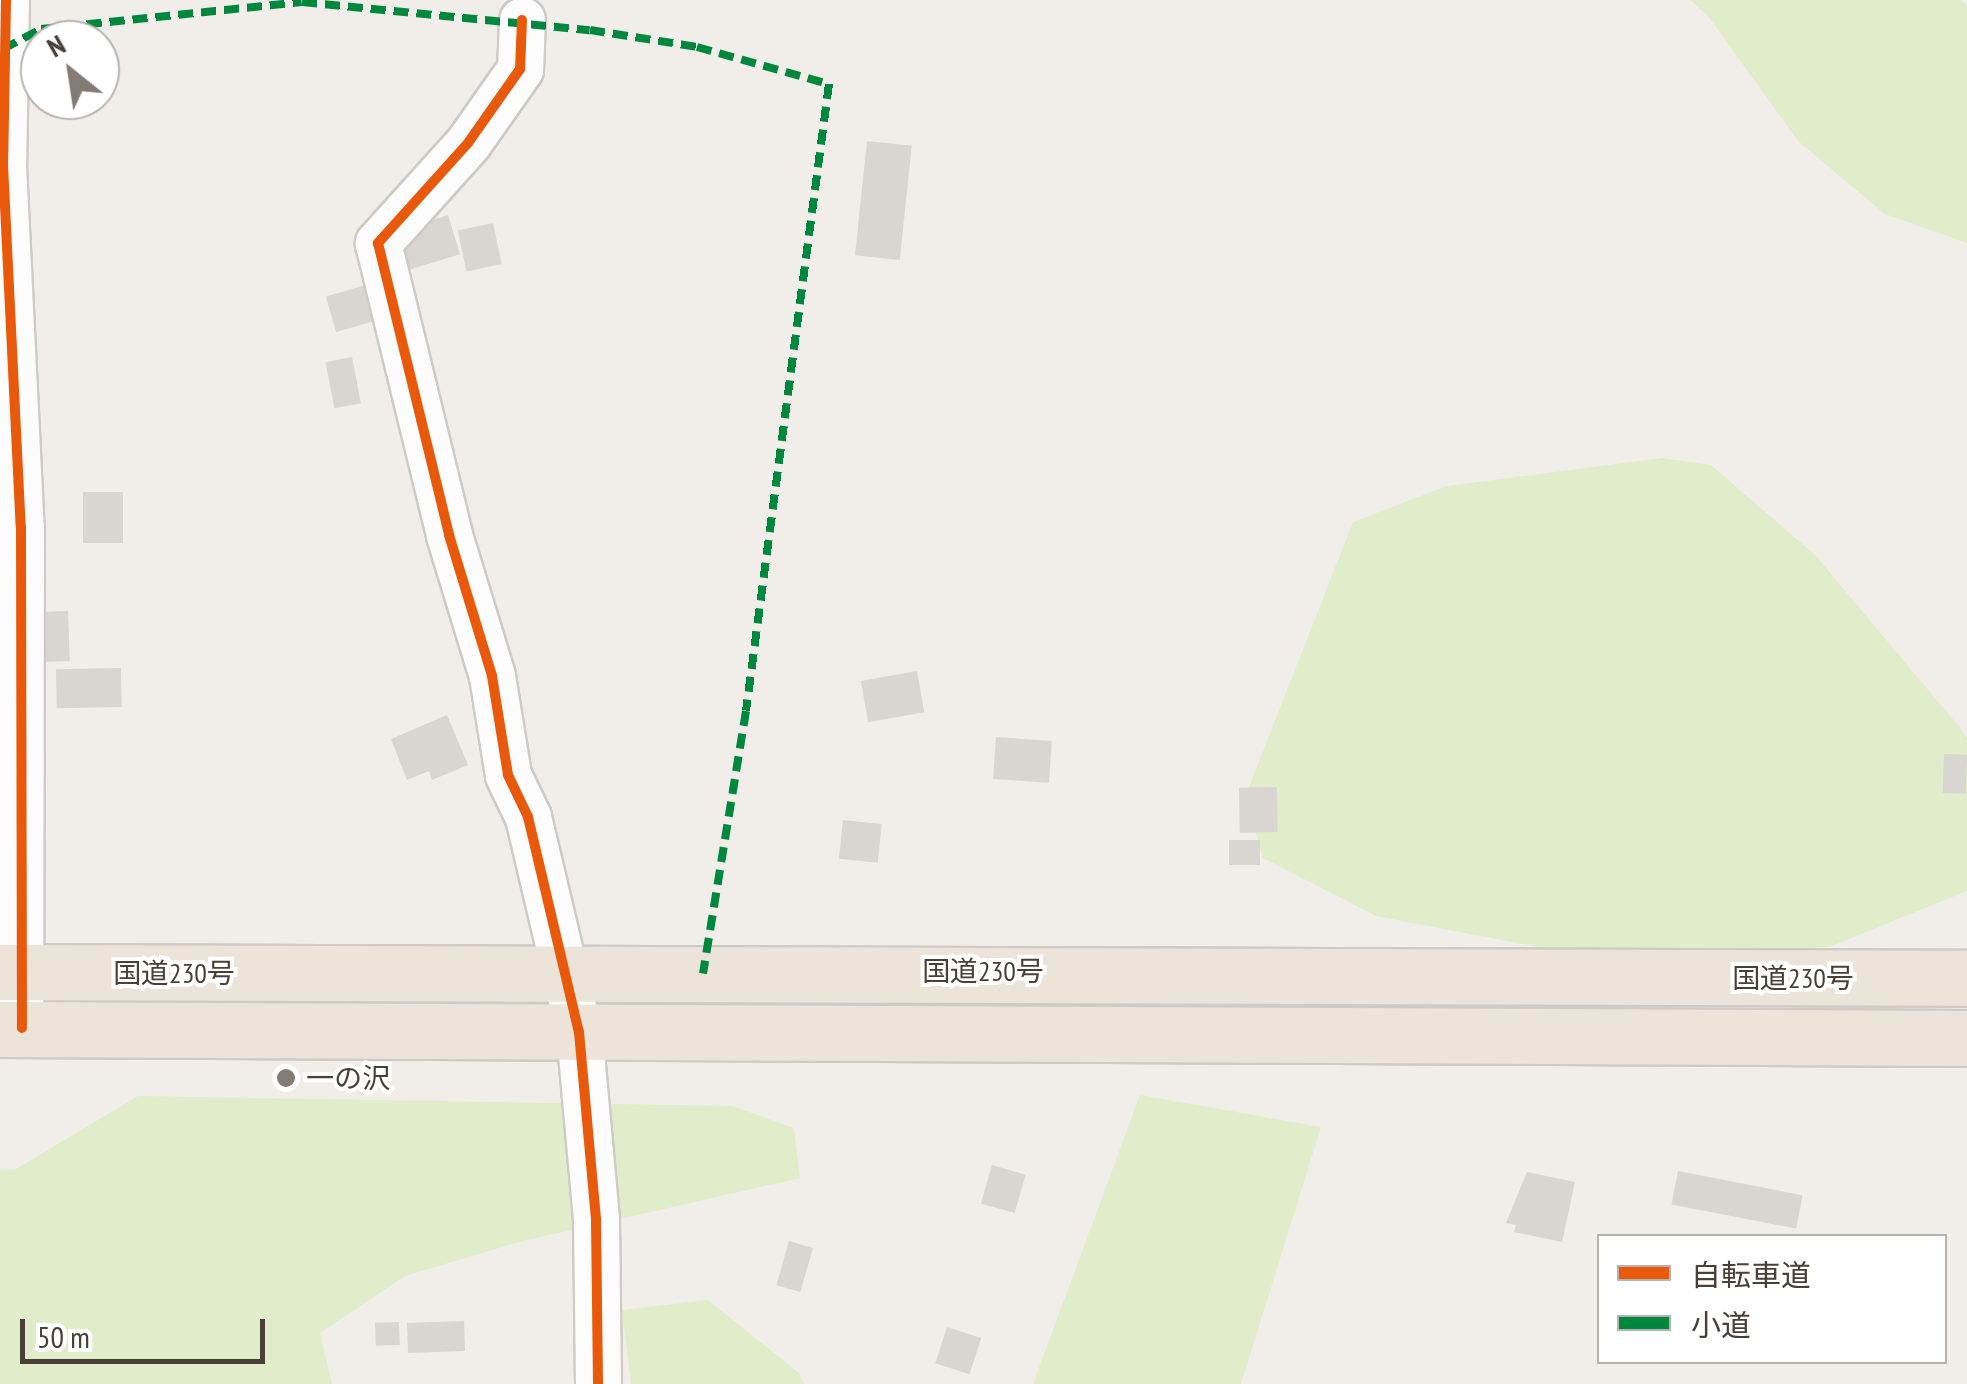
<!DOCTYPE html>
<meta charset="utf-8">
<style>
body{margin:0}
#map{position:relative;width:1967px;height:1384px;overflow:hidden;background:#f1eeea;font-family:"PT Sans Narrow","Noto Sans JP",sans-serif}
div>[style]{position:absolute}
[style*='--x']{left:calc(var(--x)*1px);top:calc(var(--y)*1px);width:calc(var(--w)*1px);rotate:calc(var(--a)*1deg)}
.green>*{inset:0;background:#e1ecca}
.building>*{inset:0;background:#d9d5d1;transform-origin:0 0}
.roads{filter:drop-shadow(2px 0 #cecac6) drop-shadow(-2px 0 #cecac6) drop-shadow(0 2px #cecac6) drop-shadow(0 -2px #cecac6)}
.minor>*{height:45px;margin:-22.5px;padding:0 22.5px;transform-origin:22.5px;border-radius:22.5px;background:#fdfcfc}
.highway>*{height:55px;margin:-27.5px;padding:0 27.5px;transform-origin:27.5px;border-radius:27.5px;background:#ece4d9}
.quiet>*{height:8px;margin-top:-4px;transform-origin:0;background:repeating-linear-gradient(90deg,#00873e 0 15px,transparent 0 23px)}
.cycleway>*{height:10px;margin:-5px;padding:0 5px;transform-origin:5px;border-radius:5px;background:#e8590c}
.dots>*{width:28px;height:28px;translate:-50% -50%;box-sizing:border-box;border:5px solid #fff;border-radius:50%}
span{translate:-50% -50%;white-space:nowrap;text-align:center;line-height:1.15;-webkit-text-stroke:8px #fff;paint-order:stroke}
.street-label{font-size:28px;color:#483f36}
.poi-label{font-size:28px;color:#483f36}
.left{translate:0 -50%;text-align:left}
.legend{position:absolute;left:1597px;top:1234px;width:350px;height:130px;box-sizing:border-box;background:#fff;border:2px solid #b6b2af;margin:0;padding:12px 18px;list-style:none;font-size:30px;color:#483f36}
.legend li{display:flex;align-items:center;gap:20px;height:50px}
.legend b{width:50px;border:2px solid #b6b2af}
.north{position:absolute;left:20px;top:20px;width:100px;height:100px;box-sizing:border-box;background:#fff;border:2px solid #b6b2af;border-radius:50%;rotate:330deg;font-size:28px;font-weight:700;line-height:40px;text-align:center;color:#483f36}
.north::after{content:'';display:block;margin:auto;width:35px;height:45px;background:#837c75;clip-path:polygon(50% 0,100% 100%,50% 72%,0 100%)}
.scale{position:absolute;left:20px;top:1319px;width:245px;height:45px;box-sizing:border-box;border:5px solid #483f36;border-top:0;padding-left:12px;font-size:30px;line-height:35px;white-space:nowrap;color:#483f36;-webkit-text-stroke:8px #fff;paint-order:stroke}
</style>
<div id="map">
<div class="green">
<div style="clip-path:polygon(1690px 0,1961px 0,1967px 6px,1967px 243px,1885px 214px,1798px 141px,1708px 16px)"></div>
<div style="clip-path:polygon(1662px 458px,1711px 465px,1816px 556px,1961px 729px,1967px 738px,1967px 891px,1829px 947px,1596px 958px,1376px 916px,1263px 858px,1245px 797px,1353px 522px,1447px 486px)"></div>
<div style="clip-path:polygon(1140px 1095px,1321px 1127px,1241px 1384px,1033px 1384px)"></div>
<div style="clip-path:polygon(138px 1096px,732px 1106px,794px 1128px,800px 1178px,519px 1242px,405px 1276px,320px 1333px,332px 1384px,0 1384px,0 1170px,16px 1169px)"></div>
<div style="clip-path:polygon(708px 1300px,799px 1373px,804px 1384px,631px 1384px,622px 1310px)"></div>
</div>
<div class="building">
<div style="left:867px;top:141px;width:45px;height:115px;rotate:6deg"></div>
<div style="left:448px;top:215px;width:41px;height:53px;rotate:73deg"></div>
<div style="left:493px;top:223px;width:42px;height:36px;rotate:78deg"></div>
<div style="left:373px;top:283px;width:37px;height:49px;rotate:74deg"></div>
<div style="left:352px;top:357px;width:47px;height:27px;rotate:79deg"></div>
<div style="left:83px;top:492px;width:40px;height:51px"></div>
<div style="left:68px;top:611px;width:50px;height:35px;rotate:88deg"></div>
<div style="left:121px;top:668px;width:39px;height:65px;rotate:89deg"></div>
<div style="left:917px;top:671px;width:42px;height:57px;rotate:80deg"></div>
<div style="clip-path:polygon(447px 715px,468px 765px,432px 780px,429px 771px,407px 780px,391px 739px)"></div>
<div style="left:996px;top:737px;width:56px;height:42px;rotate:4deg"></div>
<div style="left:1944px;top:754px;width:23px;height:39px;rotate:2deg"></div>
<div style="left:1277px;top:787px;width:45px;height:38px;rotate:89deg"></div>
<div style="left:843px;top:820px;width:39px;height:39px;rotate:6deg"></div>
<div style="left:1229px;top:840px;width:31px;height:25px"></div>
<div style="left:992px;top:1165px;width:35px;height:40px;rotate:16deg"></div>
<div style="left:1678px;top:1171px;width:127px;height:34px;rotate:11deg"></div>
<div style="clip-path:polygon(1527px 1172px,1575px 1182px,1562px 1242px,1514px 1232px,1516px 1225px,1506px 1223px)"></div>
<div style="left:789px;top:1241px;width:25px;height:46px;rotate:16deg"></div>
<div style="left:464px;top:1321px;width:30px;height:57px;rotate:88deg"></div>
<div style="left:399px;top:1322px;width:23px;height:24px;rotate:88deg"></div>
<div style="left:947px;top:1327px;width:36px;height:38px;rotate:18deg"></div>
</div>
<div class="roads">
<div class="minor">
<div style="--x:6;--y:0;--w:165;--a:91"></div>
<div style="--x:3;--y:165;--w:362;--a:87.2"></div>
<div style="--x:21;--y:527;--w:479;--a:90.1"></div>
<div style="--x:522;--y:20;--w:49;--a:92.3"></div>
<div style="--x:520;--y:69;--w:90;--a:125.1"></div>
<div style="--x:468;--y:143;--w:135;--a:132"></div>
<div style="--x:378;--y:243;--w:301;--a:76.3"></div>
<div style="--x:449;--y:535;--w:147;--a:73"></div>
<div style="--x:492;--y:676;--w:100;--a:80.8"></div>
<div style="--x:508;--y:775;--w:47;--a:64.5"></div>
<div style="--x:528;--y:817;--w:221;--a:76.7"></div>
<div style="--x:579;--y:1032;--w:189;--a:84.8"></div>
<div style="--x:596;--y:1220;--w:164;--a:89.3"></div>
</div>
<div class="highway">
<div style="--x:0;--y:972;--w:1967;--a:0.17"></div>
<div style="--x:0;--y:1029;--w:1967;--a:0.26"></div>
</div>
</div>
<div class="quiet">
<div style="--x:3;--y:49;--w:43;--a:-27.8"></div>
<div style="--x:41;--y:29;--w:262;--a:-5.9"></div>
<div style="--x:302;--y:2;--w:289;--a:5.6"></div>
<div style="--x:590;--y:30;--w:108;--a:9"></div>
<div style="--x:697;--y:47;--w:137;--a:15.7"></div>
<div style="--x:829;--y:84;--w:632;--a:97.54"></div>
<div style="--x:746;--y:711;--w:266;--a:99.3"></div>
</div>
<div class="cycleway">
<div style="--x:6;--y:0;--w:165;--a:91"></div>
<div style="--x:3;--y:165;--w:362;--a:87.2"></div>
<div style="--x:21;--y:527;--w:501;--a:89.89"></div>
<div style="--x:522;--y:20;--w:49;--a:92.3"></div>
<div style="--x:520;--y:69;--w:90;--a:125.1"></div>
<div style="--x:468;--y:143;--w:135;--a:132"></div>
<div style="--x:378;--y:243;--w:301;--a:76.3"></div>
<div style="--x:449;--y:535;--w:147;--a:73"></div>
<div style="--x:492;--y:676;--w:100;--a:80.8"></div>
<div style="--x:508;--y:775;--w:47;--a:64.5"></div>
<div style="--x:528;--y:817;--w:221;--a:76.7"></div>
<div style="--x:579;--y:1032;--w:189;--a:84.8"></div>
<div style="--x:596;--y:1220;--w:164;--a:89.3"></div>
</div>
<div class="dots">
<div style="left:286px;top:1078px;background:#837c75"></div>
</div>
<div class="street-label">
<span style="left:983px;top:971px">国道230号</span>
<span style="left:174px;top:973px">国道230号</span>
<span style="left:1793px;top:978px">国道230号</span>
</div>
<div class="poi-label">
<span class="left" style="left:306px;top:1078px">一の沢</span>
</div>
<ul class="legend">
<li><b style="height:12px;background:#e8590c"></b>自転車道</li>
<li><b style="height:12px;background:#00873e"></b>小道</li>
</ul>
<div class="north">N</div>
<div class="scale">50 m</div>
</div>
